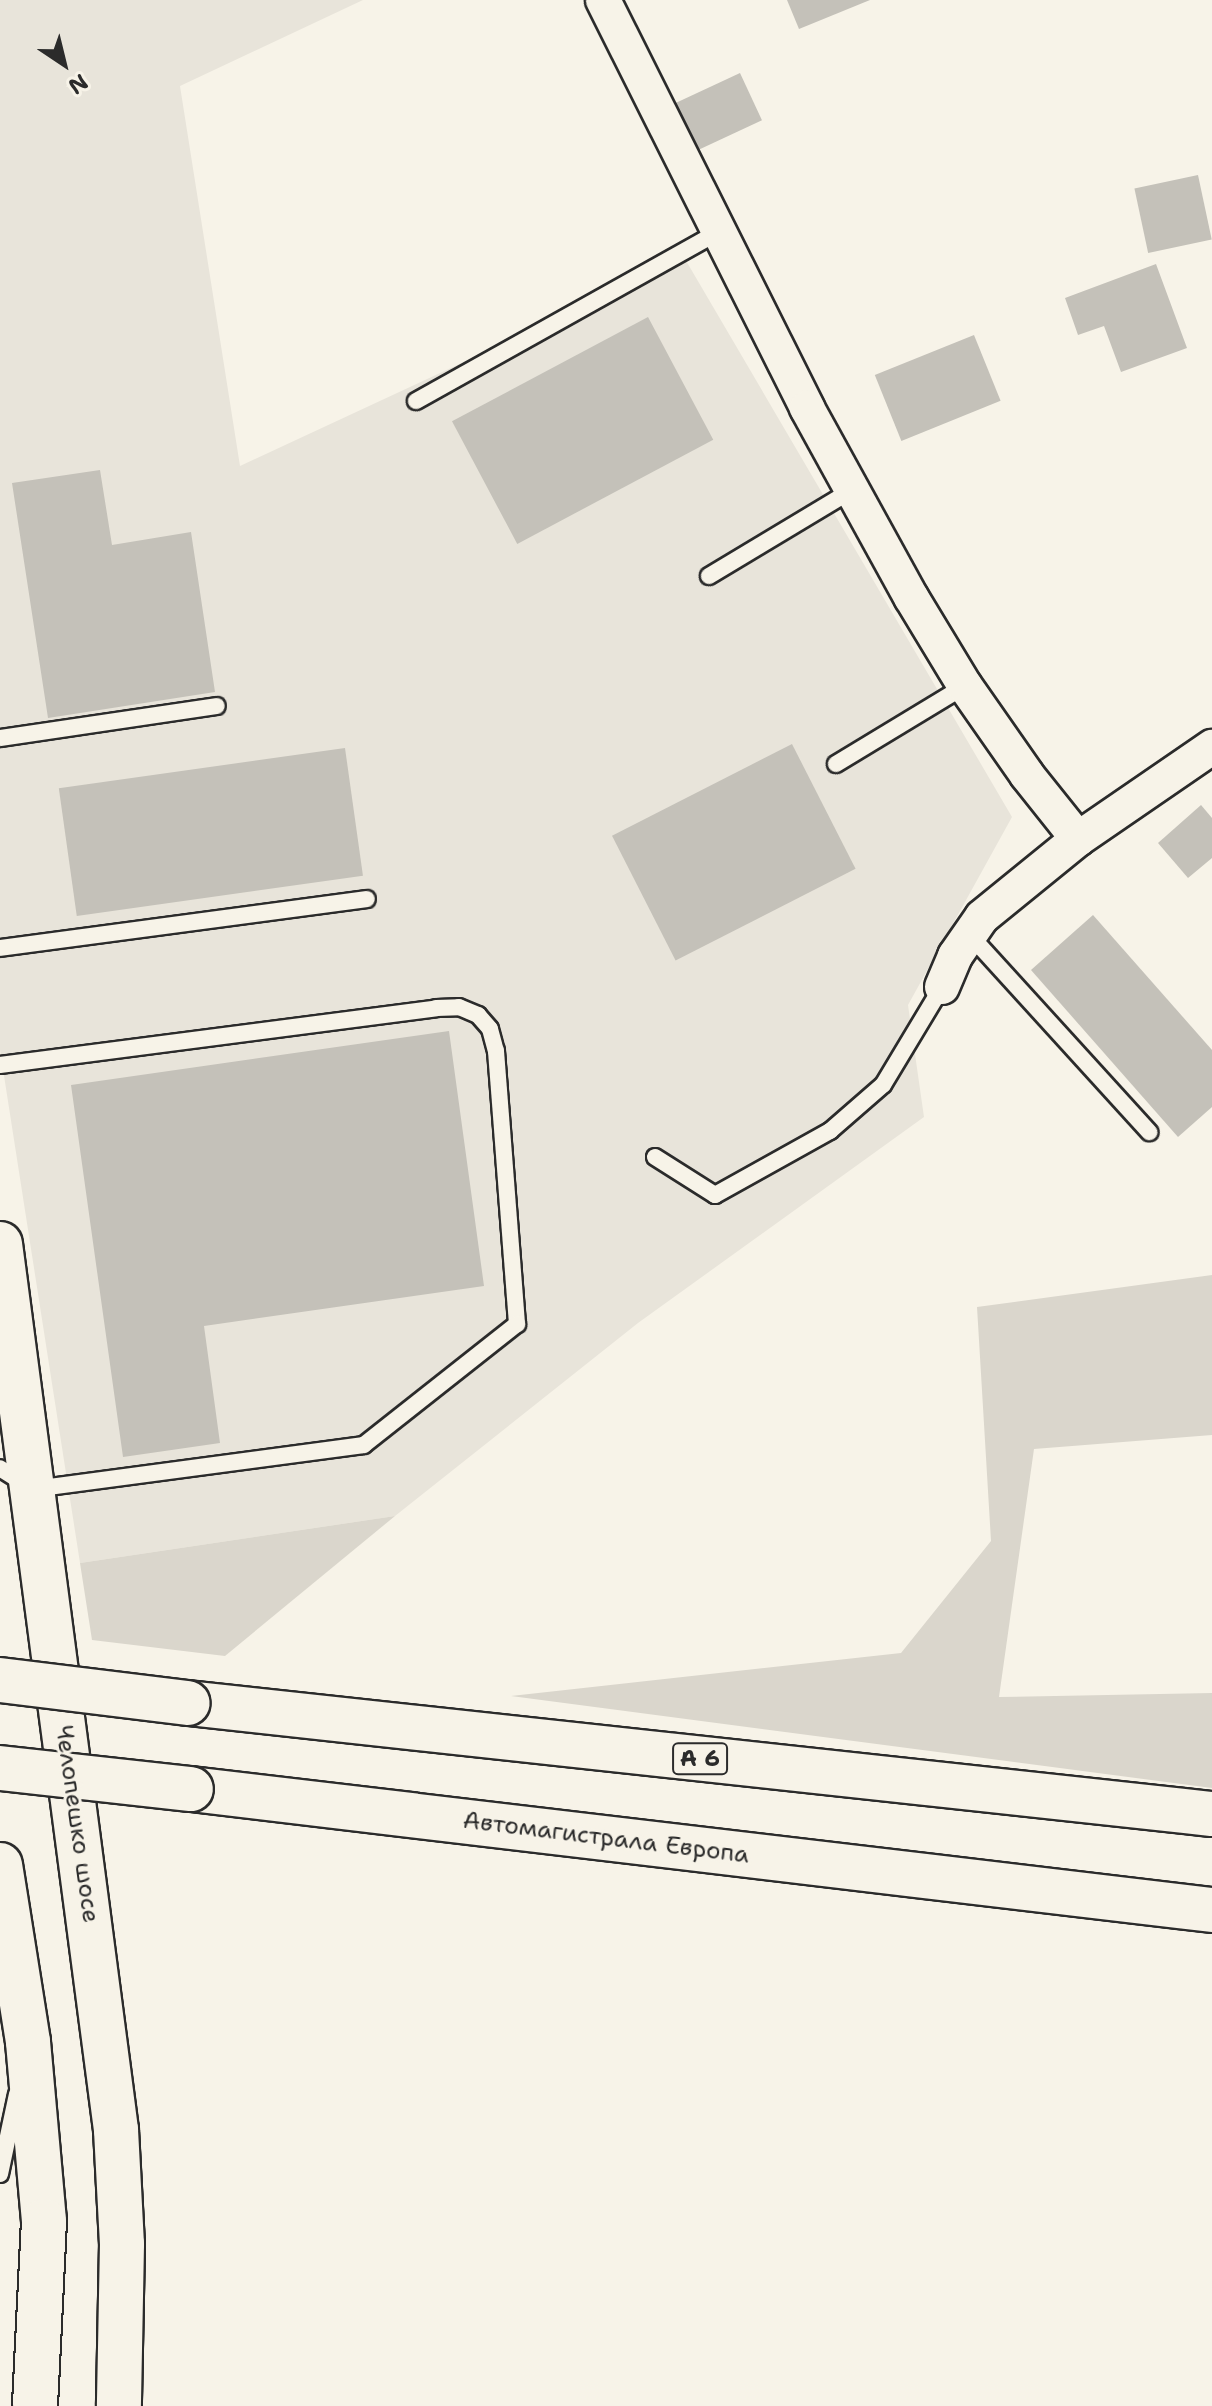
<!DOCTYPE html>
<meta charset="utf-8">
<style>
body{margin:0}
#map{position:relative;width:1212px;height:2406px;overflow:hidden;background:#f7f3e8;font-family:"Shantell Sans",sans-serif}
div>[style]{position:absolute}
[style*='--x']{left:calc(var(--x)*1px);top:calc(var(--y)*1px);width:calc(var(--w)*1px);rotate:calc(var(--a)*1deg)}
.built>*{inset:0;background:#e8e4da}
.green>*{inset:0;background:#dad6cc}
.building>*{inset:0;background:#c4c1b9;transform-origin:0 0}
.roads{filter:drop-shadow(2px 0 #2b2b2b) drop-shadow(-2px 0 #2b2b2b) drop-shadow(0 2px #2b2b2b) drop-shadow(0 -2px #2b2b2b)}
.service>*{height:16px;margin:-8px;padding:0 8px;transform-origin:8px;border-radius:8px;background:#f7f3e8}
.minor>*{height:34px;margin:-17px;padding:0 17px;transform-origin:17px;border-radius:17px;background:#f7f3e8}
.secondary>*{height:44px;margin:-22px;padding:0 22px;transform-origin:22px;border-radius:22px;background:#f7f3e8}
.motorway>*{height:44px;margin:-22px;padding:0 22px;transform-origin:22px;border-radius:22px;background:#f7f3e8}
.bridges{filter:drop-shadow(2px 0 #2b2b2b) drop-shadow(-2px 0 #2b2b2b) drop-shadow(0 2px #2b2b2b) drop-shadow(0 -2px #2b2b2b)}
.motorway-bridge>*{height:44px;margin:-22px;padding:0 22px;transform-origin:22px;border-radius:22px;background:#f7f3e8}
span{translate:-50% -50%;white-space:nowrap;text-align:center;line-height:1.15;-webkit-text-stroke:6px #f7f3e8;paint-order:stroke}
.shield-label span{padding:2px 6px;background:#f7f3e8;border:2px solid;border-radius:6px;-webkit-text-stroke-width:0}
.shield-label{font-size:22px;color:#2b2b2b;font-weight:700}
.street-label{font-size:24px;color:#2b2b2b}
.north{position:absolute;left:24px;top:24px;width:80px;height:80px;-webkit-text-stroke:6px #f7f3e8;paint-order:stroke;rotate:145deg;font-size:22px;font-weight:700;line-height:32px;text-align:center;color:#2b2b2b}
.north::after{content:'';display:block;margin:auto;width:28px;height:36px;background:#2b2b2b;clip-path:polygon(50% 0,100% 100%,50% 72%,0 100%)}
</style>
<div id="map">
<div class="built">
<div style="clip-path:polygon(0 0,363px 0,180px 86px,240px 466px,685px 259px,1012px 817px,908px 1005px,924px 1117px,638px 1323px,395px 1516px,80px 1563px,0 1050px)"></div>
</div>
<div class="green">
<div style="clip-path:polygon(1212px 1275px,1212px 1435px,1034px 1449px,999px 1697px,1212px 1693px,1212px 1788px,511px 1696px,901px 1653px,991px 1541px,977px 1307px)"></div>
<div style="clip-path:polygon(395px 1516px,225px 1656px,92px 1640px,80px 1563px)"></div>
</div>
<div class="building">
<div style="clip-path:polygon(787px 0,870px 0,799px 29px)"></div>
<div style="left:740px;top:73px;width:52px;height:74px;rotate:65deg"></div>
<div style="left:1198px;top:175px;width:66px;height:65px;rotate:78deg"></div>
<div style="clip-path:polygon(1156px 264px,1187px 348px,1121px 372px,1104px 326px,1078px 335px,1065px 298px)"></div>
<div style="left:648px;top:317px;width:139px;height:222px;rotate:62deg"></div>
<div style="left:974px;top:335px;width:71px;height:107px;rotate:68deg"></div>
<div style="clip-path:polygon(100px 470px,112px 545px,191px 532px,215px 692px,48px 718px,12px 483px)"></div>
<div style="left:792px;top:744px;width:140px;height:202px;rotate:63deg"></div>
<div style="left:345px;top:748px;width:129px;height:289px;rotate:82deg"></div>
<div style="clip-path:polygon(1201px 805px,1212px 818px,1212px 858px,1188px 878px,1158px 843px)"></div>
<div style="clip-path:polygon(1093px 915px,1212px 1050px,1212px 1107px,1178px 1137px,1031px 970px)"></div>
<div style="clip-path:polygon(449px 1031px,484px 1286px,204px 1326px,220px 1443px,123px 1457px,71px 1085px)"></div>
</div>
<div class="roads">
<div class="service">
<div style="--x:416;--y:401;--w:347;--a:-29.2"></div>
<div style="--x:709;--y:576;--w:167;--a:-31"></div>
<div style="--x:0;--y:738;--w:219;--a:-8.4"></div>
<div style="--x:836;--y:764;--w:151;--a:-31.2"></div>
<div style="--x:969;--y:934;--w:268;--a:47.7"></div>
<div style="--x:0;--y:948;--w:370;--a:-7.6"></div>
<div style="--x:0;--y:1065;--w:440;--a:-7.4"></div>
<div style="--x:436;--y:1008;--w:23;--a:-2"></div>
<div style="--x:459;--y:1007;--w:21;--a:23"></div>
<div style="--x:478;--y:1015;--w:18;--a:49"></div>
<div style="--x:490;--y:1029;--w:23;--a:75"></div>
<div style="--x:496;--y:1051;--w:274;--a:85.6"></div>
<div style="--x:517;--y:1324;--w:195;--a:141.7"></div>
<div style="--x:364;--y:1445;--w:334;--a:172.4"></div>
<div style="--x:33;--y:1489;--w:39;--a:-148"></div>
<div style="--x:655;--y:1157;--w:71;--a:32.3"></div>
<div style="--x:715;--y:1195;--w:132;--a:-29.1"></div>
<div style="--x:830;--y:1131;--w:70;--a:-41"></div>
<div style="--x:883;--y:1085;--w:114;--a:-59"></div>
<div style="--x:0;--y:2174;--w:82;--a:-78"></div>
</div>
<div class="minor">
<div style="--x:603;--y:0;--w:456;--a:63.4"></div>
<div style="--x:807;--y:408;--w:216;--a:61.2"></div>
<div style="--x:911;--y:597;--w:104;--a:58.8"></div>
<div style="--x:965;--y:686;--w:108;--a:55.1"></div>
<div style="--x:1027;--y:775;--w:82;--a:51.4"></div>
<div style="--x:942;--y:987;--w:34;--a:-67"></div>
<div style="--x:955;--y:956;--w:47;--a:-55.3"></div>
<div style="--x:982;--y:917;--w:124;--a:-39.1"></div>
<div style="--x:1078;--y:839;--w:163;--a:-34.5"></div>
</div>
<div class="secondary">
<div style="--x:0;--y:1244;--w:894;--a:82.54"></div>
<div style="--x:116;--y:2130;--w:114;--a:87"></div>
<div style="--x:122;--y:2244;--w:162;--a:91.1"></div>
<div style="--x:0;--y:1865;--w:179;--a:81"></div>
<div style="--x:28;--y:2042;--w:180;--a:84.9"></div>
<div style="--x:44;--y:2221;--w:185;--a:92.8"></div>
</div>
<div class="motorway">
<div style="--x:188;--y:1703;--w:1030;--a:6.19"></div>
<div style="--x:191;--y:1789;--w:1028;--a:6.76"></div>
</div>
</div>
<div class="bridges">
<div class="motorway-bridge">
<div style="--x:0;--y:1680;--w:189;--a:7"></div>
<div style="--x:0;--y:1768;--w:192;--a:6.3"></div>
</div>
</div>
<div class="shield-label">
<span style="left:700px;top:1759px">A 6</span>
</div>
<div class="street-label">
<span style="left:77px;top:1824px;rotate:82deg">Челопешко шосе</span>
<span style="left:606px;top:1838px;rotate:7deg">Автомагистрала Европа</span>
</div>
<div class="north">N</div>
</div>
